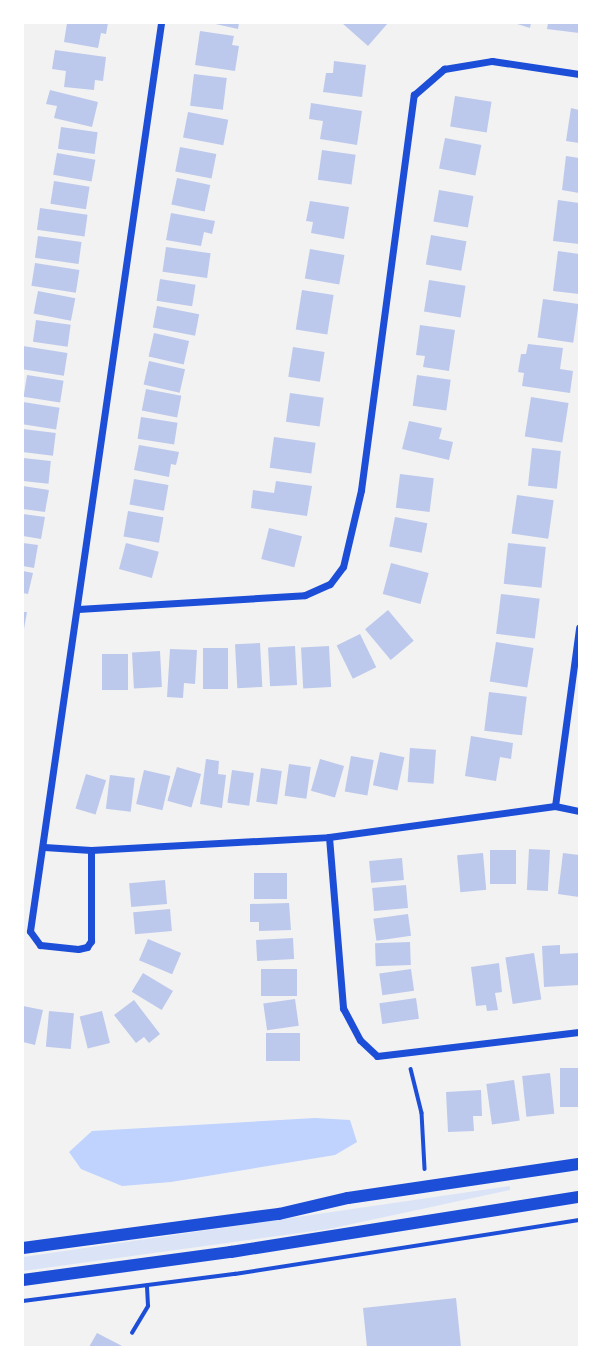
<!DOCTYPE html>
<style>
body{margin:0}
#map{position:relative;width:602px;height:1370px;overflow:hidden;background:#f2f2f2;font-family:Roboto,sans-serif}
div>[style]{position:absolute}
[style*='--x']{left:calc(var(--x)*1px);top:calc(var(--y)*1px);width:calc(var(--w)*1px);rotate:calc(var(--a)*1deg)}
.green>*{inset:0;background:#dbe4f7}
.water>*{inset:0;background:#bfd3fe}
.building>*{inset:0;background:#bdc9ec;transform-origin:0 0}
.path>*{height:3.5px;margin:-1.75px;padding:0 1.75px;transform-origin:1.75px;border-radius:1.75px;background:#1d4ed8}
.minor>*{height:7px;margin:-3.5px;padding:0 3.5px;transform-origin:3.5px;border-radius:3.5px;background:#1d4ed8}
.tertiary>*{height:12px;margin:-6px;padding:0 6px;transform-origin:6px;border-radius:6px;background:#1d4ed8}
span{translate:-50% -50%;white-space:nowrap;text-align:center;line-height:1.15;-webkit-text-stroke:5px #fff;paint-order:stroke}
.frame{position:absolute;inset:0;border:24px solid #fff;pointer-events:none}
</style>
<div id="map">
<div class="green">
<div style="clip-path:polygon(510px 1186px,510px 1190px,329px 1229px,23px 1271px,23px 1257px)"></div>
</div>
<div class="water">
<div style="clip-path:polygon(315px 1118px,350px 1120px,357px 1142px,335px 1155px,171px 1182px,122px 1186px,81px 1169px,69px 1152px,92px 1131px)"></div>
</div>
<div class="building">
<div style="clip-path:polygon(67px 23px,108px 23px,106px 34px,101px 33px,98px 48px,64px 42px)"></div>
<div style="clip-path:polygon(211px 23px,239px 23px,238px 29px)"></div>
<div style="clip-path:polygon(342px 23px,388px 23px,368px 46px)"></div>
<div style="clip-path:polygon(514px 23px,531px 23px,530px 28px)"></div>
<div style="clip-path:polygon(548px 23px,579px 23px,579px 33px,547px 29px)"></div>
<div style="clip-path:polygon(200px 31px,234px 36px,232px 45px,239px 46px,235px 71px,195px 65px)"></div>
<div style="clip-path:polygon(55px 50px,106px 57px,103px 81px,95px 80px,94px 90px,64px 87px,66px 71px,52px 69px)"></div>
<div style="clip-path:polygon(334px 61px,366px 65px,362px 97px,323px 92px,326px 73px,333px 73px)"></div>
<div style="left:194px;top:74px;width:33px;height:32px;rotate:7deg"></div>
<div style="clip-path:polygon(50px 90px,98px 102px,92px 127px,54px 118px,57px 106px,46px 104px)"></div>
<div style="left:455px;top:96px;width:37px;height:31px;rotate:9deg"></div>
<div style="clip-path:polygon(311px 103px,362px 111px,357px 145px,320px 139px,323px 121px,309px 119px)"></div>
<div style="clip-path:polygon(571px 108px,579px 110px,579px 143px,566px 141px)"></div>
<div style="left:188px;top:112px;width:41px;height:26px;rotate:11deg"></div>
<div style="left:61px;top:127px;width:37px;height:22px;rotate:8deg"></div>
<div style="left:445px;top:138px;width:37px;height:31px;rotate:11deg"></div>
<div style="left:180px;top:147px;width:37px;height:25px;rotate:11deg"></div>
<div style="left:322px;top:150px;width:34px;height:30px;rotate:8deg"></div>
<div style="left:57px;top:153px;width:39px;height:22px;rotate:10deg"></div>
<div style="clip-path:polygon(566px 156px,579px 158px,579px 193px,562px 190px)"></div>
<div style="left:177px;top:178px;width:34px;height:27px;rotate:12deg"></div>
<div style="left:54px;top:181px;width:36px;height:23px;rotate:9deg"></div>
<div style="left:439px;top:190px;width:35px;height:32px;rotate:10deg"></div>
<div style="clip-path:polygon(558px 200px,579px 203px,579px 244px,553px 241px)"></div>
<div style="clip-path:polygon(310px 201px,349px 207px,344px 239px,311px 233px,313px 222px,306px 221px)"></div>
<div style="left:40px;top:208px;width:48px;height:22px;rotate:8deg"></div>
<div style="clip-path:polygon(171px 213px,215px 221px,212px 234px,204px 232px,201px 246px,166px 240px)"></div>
<div style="left:431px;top:235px;width:36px;height:30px;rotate:10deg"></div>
<div style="left:38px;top:236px;width:44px;height:22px;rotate:8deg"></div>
<div style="left:166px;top:247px;width:45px;height:25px;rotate:8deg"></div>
<div style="left:310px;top:249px;width:35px;height:30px;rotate:10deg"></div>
<div style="clip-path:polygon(558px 251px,579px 254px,579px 294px,553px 291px)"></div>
<div style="left:35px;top:263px;width:45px;height:23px;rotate:9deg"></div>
<div style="left:160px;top:279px;width:36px;height:22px;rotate:9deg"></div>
<div style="left:429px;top:280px;width:37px;height:32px;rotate:9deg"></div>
<div style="left:302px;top:290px;width:32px;height:40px;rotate:9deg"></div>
<div style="left:38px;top:291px;width:38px;height:23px;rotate:11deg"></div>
<div style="left:543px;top:299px;width:36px;height:39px;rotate:8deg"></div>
<div style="left:157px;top:306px;width:43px;height:22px;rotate:11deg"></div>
<div style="left:36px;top:320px;width:35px;height:22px;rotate:8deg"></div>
<div style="clip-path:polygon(420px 325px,455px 330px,449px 371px,423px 367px,425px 356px,416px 355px)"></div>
<div style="left:154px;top:333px;width:36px;height:24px;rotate:13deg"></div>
<div style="clip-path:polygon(528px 344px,563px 348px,560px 369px,573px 371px,570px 393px,522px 386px,524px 373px,518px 372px,521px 354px,526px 354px)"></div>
<div style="left:23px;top:346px;width:45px;height:23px;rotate:9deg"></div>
<div style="left:293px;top:347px;width:32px;height:30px;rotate:9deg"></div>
<div style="left:149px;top:361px;width:37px;height:24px;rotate:13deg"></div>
<div style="left:27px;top:375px;width:37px;height:22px;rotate:9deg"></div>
<div style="left:417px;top:375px;width:34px;height:31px;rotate:8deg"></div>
<div style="left:146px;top:389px;width:36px;height:22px;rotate:11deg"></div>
<div style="left:290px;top:393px;width:34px;height:29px;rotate:8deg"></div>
<div style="left:531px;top:397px;width:38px;height:40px;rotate:9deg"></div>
<div style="left:23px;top:402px;width:37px;height:22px;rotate:9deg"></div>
<div style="left:141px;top:417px;width:37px;height:22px;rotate:9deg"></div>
<div style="clip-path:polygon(409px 421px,442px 428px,439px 439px,453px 442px,449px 460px,402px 449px)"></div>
<div style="left:23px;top:429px;width:33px;height:23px;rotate:7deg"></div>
<div style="left:274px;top:437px;width:42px;height:31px;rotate:8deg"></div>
<div style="clip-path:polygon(139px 445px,179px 452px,176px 465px,171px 464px,169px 477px,134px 470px)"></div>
<div style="left:532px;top:448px;width:29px;height:38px;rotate:6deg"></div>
<div style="left:23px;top:458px;width:28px;height:23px;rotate:6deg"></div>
<div style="left:400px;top:474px;width:34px;height:34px;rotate:7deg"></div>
<div style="left:134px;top:479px;width:35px;height:26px;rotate:10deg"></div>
<div style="clip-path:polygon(276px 481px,312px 486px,307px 516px,251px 508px,253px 490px,274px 493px)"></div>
<div style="clip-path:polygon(23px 486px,49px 490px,45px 512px,23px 509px)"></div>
<div style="left:517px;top:495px;width:37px;height:39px;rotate:8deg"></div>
<div style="left:128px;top:511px;width:36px;height:26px;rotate:10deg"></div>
<div style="clip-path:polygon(23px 514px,45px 517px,41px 539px,23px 536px)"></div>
<div style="left:395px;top:517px;width:33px;height:30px;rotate:11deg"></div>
<div style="left:269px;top:528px;width:34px;height:32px;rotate:14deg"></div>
<div style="clip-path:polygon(23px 543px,38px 545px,34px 568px,23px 566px)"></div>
<div style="left:126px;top:543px;width:34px;height:27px;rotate:15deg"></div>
<div style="left:508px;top:543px;width:38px;height:41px;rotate:6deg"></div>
<div style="left:391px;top:563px;width:39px;height:32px;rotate:15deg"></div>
<div style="clip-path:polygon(23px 571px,33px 573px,28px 594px,23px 593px)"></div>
<div style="left:501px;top:594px;width:39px;height:40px;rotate:7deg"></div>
<div style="left:388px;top:610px;width:40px;height:30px;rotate:50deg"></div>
<div style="clip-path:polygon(23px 612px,27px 612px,24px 629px,23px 629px)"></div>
<div style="left:360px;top:634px;width:37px;height:26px;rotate:64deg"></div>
<div style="left:496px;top:642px;width:38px;height:40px;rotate:9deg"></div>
<div style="left:260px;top:643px;width:44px;height:25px;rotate:87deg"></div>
<div style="left:295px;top:646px;width:39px;height:27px;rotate:87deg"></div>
<div style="left:329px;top:646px;width:41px;height:28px;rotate:87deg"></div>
<div style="left:203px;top:648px;width:25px;height:41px"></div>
<div style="clip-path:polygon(170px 649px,197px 650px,195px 684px,184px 683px,183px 698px,167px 697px)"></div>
<div style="left:160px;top:651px;width:36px;height:28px;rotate:87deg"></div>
<div style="left:102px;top:654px;width:26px;height:36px"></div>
<div style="left:489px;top:692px;width:38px;height:39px;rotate:7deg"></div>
<div style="clip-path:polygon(471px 736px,513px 743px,511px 759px,500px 757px,496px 781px,465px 776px)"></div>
<div style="left:410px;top:748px;width:26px;height:34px;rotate:4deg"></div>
<div style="left:380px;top:752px;width:25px;height:34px;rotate:12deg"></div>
<div style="left:351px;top:756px;width:23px;height:36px;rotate:10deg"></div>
<div style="clip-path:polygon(206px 759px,219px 761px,218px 774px,226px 775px,222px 808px,200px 804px)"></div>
<div style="left:320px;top:759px;width:25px;height:33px;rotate:16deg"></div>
<div style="left:289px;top:764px;width:22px;height:32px;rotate:8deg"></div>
<div style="left:177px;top:767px;width:25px;height:35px;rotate:16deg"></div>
<div style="left:261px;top:768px;width:21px;height:34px;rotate:8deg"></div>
<div style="left:144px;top:770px;width:27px;height:35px;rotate:13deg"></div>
<div style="left:232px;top:770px;width:22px;height:33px;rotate:8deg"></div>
<div style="left:86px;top:774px;width:21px;height:36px;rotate:17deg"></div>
<div style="left:110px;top:775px;width:25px;height:34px;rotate:7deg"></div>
<div style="left:529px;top:849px;width:21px;height:41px;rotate:3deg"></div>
<div style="left:490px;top:850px;width:26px;height:34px"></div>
<div style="left:483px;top:853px;width:37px;height:26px;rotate:85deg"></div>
<div style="clip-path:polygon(563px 853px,579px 855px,579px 897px,558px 894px)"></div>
<div style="left:402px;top:858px;width:22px;height:33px;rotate:85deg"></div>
<div style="left:254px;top:873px;width:33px;height:26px"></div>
<div style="left:165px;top:880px;width:24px;height:36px;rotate:85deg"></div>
<div style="left:406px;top:885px;width:23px;height:34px;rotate:85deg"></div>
<div style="clip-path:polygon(289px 903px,291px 930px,259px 931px,259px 922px,250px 922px,250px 904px)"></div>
<div style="left:170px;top:909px;width:22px;height:37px;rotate:85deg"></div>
<div style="left:408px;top:914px;width:22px;height:35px;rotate:82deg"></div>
<div style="left:293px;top:938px;width:21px;height:37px;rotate:87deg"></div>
<div style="left:148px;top:939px;width:36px;height:23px;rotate:23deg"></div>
<div style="left:410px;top:942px;width:23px;height:35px;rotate:88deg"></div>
<div style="clip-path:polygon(560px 945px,560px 954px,579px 953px,579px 985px,544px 987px,542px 946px)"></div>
<div style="left:534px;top:953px;width:47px;height:29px;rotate:81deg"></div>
<div style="clip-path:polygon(499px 963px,502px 992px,495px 993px,498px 1010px,487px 1011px,486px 1005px,476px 1006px,471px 967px)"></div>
<div style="left:261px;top:969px;width:36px;height:27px"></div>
<div style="left:411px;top:969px;width:22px;height:32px;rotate:82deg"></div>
<div style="left:143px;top:973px;width:35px;height:22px;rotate:31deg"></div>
<div style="left:416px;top:998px;width:21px;height:37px;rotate:82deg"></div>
<div style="left:295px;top:999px;width:27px;height:32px;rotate:82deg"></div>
<div style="clip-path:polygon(134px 1000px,160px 1034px,149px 1043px,144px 1037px,136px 1043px,114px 1015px)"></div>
<div style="clip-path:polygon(23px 1006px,43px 1010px,35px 1045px,23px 1042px)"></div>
<div style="left:49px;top:1011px;width:25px;height:36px;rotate:5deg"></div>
<div style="left:102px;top:1011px;width:33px;height:23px;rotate:76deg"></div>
<div style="left:300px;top:1033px;width:28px;height:34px;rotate:90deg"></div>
<div style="left:579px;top:1068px;width:39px;height:19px;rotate:90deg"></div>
<div style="left:550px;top:1073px;width:41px;height:28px;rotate:84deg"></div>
<div style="left:514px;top:1080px;width:41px;height:28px;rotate:82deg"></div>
<div style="clip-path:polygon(481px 1090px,482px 1116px,473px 1116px,474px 1131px,448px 1132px,446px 1092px)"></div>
<div style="clip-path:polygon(456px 1298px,461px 1347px,367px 1347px,363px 1308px)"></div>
<div style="clip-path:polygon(97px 1333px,124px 1347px,89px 1347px)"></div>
</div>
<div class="path">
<div style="--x:411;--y:1069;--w:45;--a:76"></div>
<div style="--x:422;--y:1113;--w:56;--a:86.9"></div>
<div style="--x:23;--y:1301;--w:214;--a:-7.3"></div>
<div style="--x:235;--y:1274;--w:348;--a:-8.9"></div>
<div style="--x:132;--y:1333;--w:31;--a:-59"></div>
<div style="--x:148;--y:1306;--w:20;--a:-93"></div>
</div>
<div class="minor">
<div style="--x:78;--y:609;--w:227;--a:-3.5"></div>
<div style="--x:305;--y:595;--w:27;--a:-24"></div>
<div style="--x:330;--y:584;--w:21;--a:-53"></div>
<div style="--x:343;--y:567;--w:79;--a:-76.8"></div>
<div style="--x:361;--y:490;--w:399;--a:-82.4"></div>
<div style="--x:414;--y:95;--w:40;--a:-41"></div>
<div style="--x:444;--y:69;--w:49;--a:-9.5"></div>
<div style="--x:492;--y:61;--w:88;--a:8.5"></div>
<div style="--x:555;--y:806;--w:180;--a:-82.3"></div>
<div style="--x:329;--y:837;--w:172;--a:85.3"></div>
<div style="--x:343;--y:1008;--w:36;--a:62"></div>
<div style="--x:360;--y:1040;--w:23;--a:43"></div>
<div style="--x:377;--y:1056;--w:203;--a:-6.8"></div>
<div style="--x:44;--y:847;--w:47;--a:3.7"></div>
<div style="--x:91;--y:850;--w:238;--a:-3.1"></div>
<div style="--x:329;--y:837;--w:228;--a:-7.8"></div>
<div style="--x:555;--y:806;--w:25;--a:12"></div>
<div style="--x:91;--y:850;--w:91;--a:90"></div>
<div style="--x:91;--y:941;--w:7;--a:124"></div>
<div style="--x:87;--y:947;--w:9;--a:167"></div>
<div style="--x:78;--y:949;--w:38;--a:-174"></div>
<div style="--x:40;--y:945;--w:17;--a:-126"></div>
<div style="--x:30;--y:931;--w:917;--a:-81.79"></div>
</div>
<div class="tertiary">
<div style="--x:23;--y:1248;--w:258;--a:-7.6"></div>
<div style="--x:279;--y:1214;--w:71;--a:-13.1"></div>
<div style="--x:348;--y:1198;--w:233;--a:-8.4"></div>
<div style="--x:23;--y:1280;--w:210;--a:-7.7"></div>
<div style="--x:231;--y:1252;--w:352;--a:-9"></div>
</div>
<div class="frame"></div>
</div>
